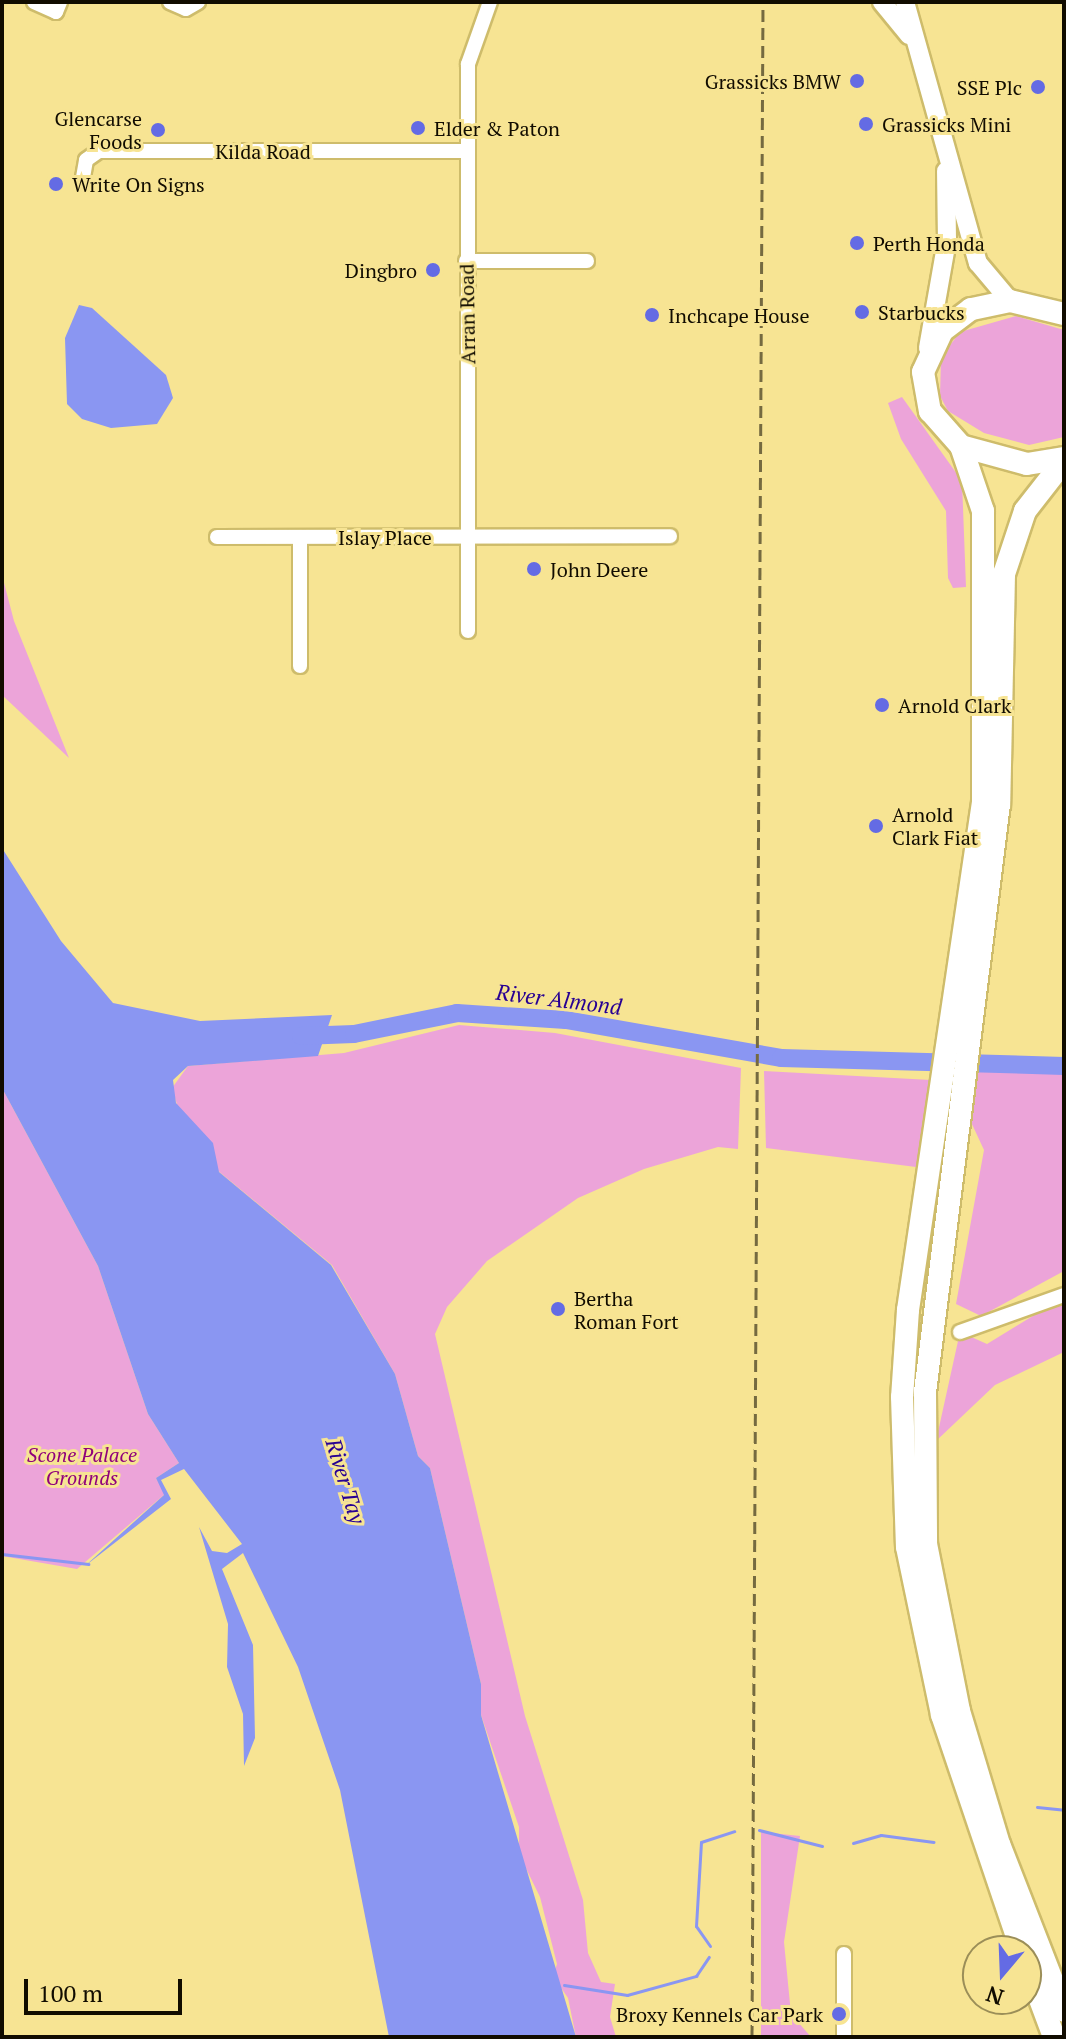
<!DOCTYPE html>
<style>
body{margin:0}
#map{position:relative;width:1066px;height:2039px;overflow:hidden;background:#f7e493;font-family:"PT Serif",serif}
div>[style]{position:absolute}
[style*='--x']{left:calc(var(--x)*1px);top:calc(var(--y)*1px);width:calc(var(--w)*1px);rotate:calc(var(--a)*1deg)}
.green>*{inset:0;background:#eca4d9}
.water>*{inset:0;background:#8a96f2}
.stream>*{height:3px;margin:-1.5px;padding:0 1.5px;transform-origin:1.5px;border-radius:1.5px;background:#8a96f2}
.river>*{height:18px;margin:-9px;padding:0 9px;transform-origin:9px;border-radius:9px;background:#8a96f2}
.roads{filter:drop-shadow(2px 0 #cebc6b) drop-shadow(-2px 0 #cebc6b) drop-shadow(0 2px #cebc6b) drop-shadow(0 -2px #cebc6b)}
.minor>*{height:14px;margin:-7px;padding:0 7px;transform-origin:7px;border-radius:7px;background:#fff}
.major>*{height:18px;margin:-9px;padding:0 9px;transform-origin:9px;border-radius:9px;background:#fff}
.highway>*{height:22px;margin:-11px;padding:0 11px;transform-origin:11px;border-radius:11px;background:#fff}
.rail>*{height:3px;margin-top:-1.5px;transform-origin:0;background:repeating-linear-gradient(90deg,#756a40 0 12px,transparent 0 18px)}
.dots>*{width:22px;height:22px;translate:-50% -50%;box-sizing:border-box;border:4px solid #f7e493;border-radius:50%}
span{translate:-50% -50%;white-space:nowrap;text-align:center;line-height:1.15;-webkit-text-stroke:6px #f7e493;paint-order:stroke}
.poi-label{font-size:20px;color:#110c00}
.right{translate:-100% -50%;text-align:right}
.left{translate:0 -50%;text-align:left}
.street-label{font-size:20px;color:#110c00}
.park-label{font-size:20px;color:#90007b;font-style:italic}
.water-label{font-size:22px;color:#270093;font-style:italic}
.frame{position:absolute;inset:0;border:4px solid #110c00;pointer-events:none}
.north{position:absolute;left:962px;top:1935px;width:80px;height:80px;box-sizing:border-box;background:#f7e493;border:2px solid #9b8e58;border-radius:50%;rotate:199deg;font-size:22px;font-weight:700;line-height:32px;text-align:center;color:#110c00}
.north::after{content:'';display:block;margin:auto;width:28px;height:36px;background:#646be4;clip-path:polygon(50% 0,100% 100%,50% 72%,0 100%)}
.scale{position:absolute;left:24px;top:1979px;width:158px;height:36px;box-sizing:border-box;border:4px solid #110c00;border-top:0;padding-left:10px;font-size:24px;line-height:28px;white-space:nowrap;color:#110c00;-webkit-text-stroke:6px #f7e493;paint-order:stroke}
</style>
<div id="map">
<div class="green">
<div style="clip-path:polygon(1016px 316px,1064px 330px,1064px 437px,1029px 445px,984px 433px,948px 411px,940px 396px,941px 357px,960px 332px)"></div>
<div style="clip-path:polygon(902px 397px,962px 481px,966px 587px,953px 588px,948px 578px,946px 511px,901px 439px,888px 403px)"></div>
<div style="clip-path:polygon(2px 575px,14px 621px,69px 758px,2px 695px)"></div>
<div style="clip-path:polygon(459px 1025px,555px 1033px,741px 1068px,738px 1149px,718px 1147px,644px 1169px,578px 1198px,487px 1261px,447px 1307px,435px 1334px,525px 1716px,583px 1900px,588px 1953px,601px 1982px,615px 1984px,610px 2017px,616px 2037px,576px 2037px,568px 1998px,553px 1976px,557px 1964px,540px 1897px,519px 1854px,519px 1827px,481px 1715px,481px 1684px,430px 1468px,418px 1456px,395px 1374px,332px 1265px,217px 1170px,211px 1142px,179px 1111px,172px 1088px,188px 1066px,344px 1053px)"></div>
<div style="clip-path:polygon(764px 1071px,931px 1080px,916px 1167px,766px 1148px)"></div>
<div style="clip-path:polygon(1064px 1071px,1064px 1271px,981px 1316px,956px 1304px,984px 1150px,971px 1122px,972px 1072px)"></div>
<div style="clip-path:polygon(2px 1088px,98px 1266px,148px 1414px,179px 1463px,156px 1478px,165px 1494px,77px 1569px,2px 1556px)"></div>
<div style="clip-path:polygon(1064px 1297px,1064px 1352px,995px 1385px,936px 1441px,960px 1332px,987px 1344px)"></div>
<div style="clip-path:polygon(761px 1832px,800px 1836px,784px 1942px,791px 2014px,811px 2037px,761px 2037px)"></div>
</div>
<div class="water">
<div style="clip-path:polygon(79px 305px,92px 308px,166px 375px,173px 398px,157px 424px,111px 428px,82px 419px,67px 404px,65px 338px)"></div>
<div style="clip-path:polygon(2px 848px,61px 941px,113px 1003px,200px 1021px,332px 1015px,318px 1056px,188px 1066px,173px 1080px,176px 1103px,213px 1143px,219px 1172px,331px 1265px,395px 1374px,418px 1456px,430px 1468px,481px 1684px,481px 1715px,576px 2037px,389px 2037px,340px 1790px,298px 1667px,243px 1553px,222px 1569px,253px 1645px,255px 1738px,244px 1766px,243px 1714px,227px 1667px,228px 1624px,199px 1527px,212px 1551px,227px 1553px,242px 1544px,184px 1469px,161px 1480px,171px 1499px,85px 1566px,164px 1495px,156px 1478px,179px 1463px,148px 1414px,98px 1266px,2px 1088px)"></div>
</div>
<div class="stream">
<div style="--x:2;--y:1554;--w:87;--a:6.6"></div>
<div style="--x:1037;--y:1807;--w:27;--a:6"></div>
<div style="--x:759;--y:1830;--w:65;--a:14.3"></div>
<div style="--x:853;--y:1843;--w:29;--a:-16"></div>
<div style="--x:881;--y:1835;--w:53;--a:7.5"></div>
<div style="--x:710;--y:1946;--w:24;--a:-125"></div>
<div style="--x:696;--y:1926;--w:84;--a:-86.6"></div>
<div style="--x:701;--y:1842;--w:35;--a:-18"></div>
<div style="--x:564;--y:1985;--w:64;--a:9"></div>
<div style="--x:627;--y:1995;--w:72;--a:-15.4"></div>
<div style="--x:696;--y:1976;--w:23;--a:-56"></div>
</div>
<div class="river">
<div style="--x:301;--y:1036;--w:53;--a:-2.2"></div>
<div style="--x:354;--y:1034;--w:105;--a:-11.5"></div>
<div style="--x:457;--y:1013;--w:109;--a:3.7"></div>
<div style="--x:566;--y:1020;--w:218;--a:10"></div>
<div style="--x:781;--y:1058;--w:283;--a:1.6"></div>
</div>
<div class="roads">
<div class="minor">
<div style="--x:34;--y:2;--w:24;--a:24"></div>
<div style="--x:56;--y:12;--w:11;--a:-68"></div>
<div style="--x:170;--y:2;--w:17;--a:24"></div>
<div style="--x:186;--y:9;--w:14;--a:-30"></div>
<div style="--x:82;--y:183;--w:23;--a:-80"></div>
<div style="--x:86;--y:160;--w:16;--a:-35"></div>
<div style="--x:99;--y:151;--w:368;--a:0"></div>
<div style="--x:466;--y:261;--w:121;--a:0"></div>
<div style="--x:217;--y:537;--w:453;--a:-0.1"></div>
<div style="--x:468;--y:631;--w:567;--a:-90"></div>
<div style="--x:468;--y:64;--w:66;--a:-70.5"></div>
<div style="--x:300;--y:666;--w:129;--a:-90"></div>
<div style="--x:960;--y:1332;--w:110;--a:-19.6"></div>
<div style="--x:844;--y:1954;--w:83;--a:90"></div>
</div>
<div class="major">
<div style="--x:882;--y:2;--w:43;--a:50.7"></div>
<div style="--x:905;--y:2;--w:271;--a:74.4"></div>
<div style="--x:978;--y:263;--w:50;--a:49.9"></div>
<div style="--x:928;--y:348;--w:110;--a:-80"></div>
<div style="--x:947;--y:240;--w:69;--a:-90.8"></div>
</div>
<div class="highway">
<div style="--x:1064;--y:314;--w:56;--a:-166.5"></div>
<div style="--x:1010;--y:301;--w:40;--a:168"></div>
<div style="--x:971;--y:309;--w:36;--a:143"></div>
<div style="--x:942;--y:331;--w:45;--a:114.9"></div>
<div style="--x:923;--y:372;--w:40;--a:80"></div>
<div style="--x:930;--y:411;--w:47;--a:48.5"></div>
<div style="--x:961;--y:446;--w:68;--a:15.3"></div>
<div style="--x:1027;--y:464;--w:37;--a:-9"></div>
<div style="--x:961;--y:446;--w:69;--a:71.3"></div>
<div style="--x:983;--y:511;--w:291;--a:90"></div>
<div style="--x:983;--y:802;--w:514;--a:98.4"></div>
<div style="--x:908;--y:1310;--w:87;--a:93.9"></div>
<div style="--x:902;--y:1397;--w:150;--a:88.1"></div>
<div style="--x:907;--y:1547;--w:172;--a:78.2"></div>
<div style="--x:942;--y:1715;--w:249;--a:71.3"></div>
<div style="--x:1064;--y:461;--w:63;--a:128"></div>
<div style="--x:1025;--y:511;--w:66;--a:108.4"></div>
<div style="--x:1004;--y:574;--w:230;--a:91.2"></div>
<div style="--x:999;--y:804;--w:593;--a:97.17"></div>
<div style="--x:925;--y:1392;--w:152;--a:89.6"></div>
<div style="--x:926;--y:1544;--w:170;--a:78.8"></div>
<div style="--x:959;--y:1711;--w:139;--a:73.3"></div>
<div style="--x:999;--y:1844;--w:179;--a:68.7"></div>
<div style="--x:1026;--y:1962;--w:80;--a:69.5"></div>
</div>
</div>
<div class="rail">
<div style="--x:752;--y:2037;--w:2035;--a:-89.69"></div>
</div>
<div class="dots">
<div style="left:857px;top:81px;background:#646be4"></div>
<div style="left:1038px;top:87px;background:#646be4"></div>
<div style="left:866px;top:124px;background:#646be4"></div>
<div style="left:418px;top:128px;background:#646be4"></div>
<div style="left:158px;top:130px;background:#646be4"></div>
<div style="left:56px;top:184px;background:#646be4"></div>
<div style="left:857px;top:243px;background:#646be4"></div>
<div style="left:433px;top:270px;background:#646be4"></div>
<div style="left:862px;top:312px;background:#646be4"></div>
<div style="left:652px;top:315px;background:#646be4"></div>
<div style="left:534px;top:569px;background:#646be4"></div>
<div style="left:882px;top:705px;background:#646be4"></div>
<div style="left:876px;top:826px;background:#646be4"></div>
<div style="left:558px;top:1309px;background:#646be4"></div>
<div style="left:839px;top:2014px;background:#646be4"></div>
</div>
<div class="poi-label">
<span class="right" style="left:841px;top:81px">Grassicks BMW</span>
<span class="right" style="left:1022px;top:87px">SSE Plc</span>
<span class="right" style="left:142px;top:130px">Glencarse<br>Foods</span>
<span class="left" style="left:882px;top:124px">Grassicks Mini</span>
<span class="left" style="left:434px;top:128px">Elder &amp; Paton</span>
<span class="left" style="left:72px;top:184px">Write On Signs</span>
<span class="left" style="left:873px;top:243px">Perth Honda</span>
<span class="right" style="left:417px;top:270px">Dingbro</span>
<span class="left" style="left:878px;top:312px">Starbucks</span>
<span class="left" style="left:668px;top:315px">Inchcape House</span>
<span class="left" style="left:550px;top:569px">John Deere</span>
<span class="left" style="left:898px;top:705px">Arnold Clark</span>
<span class="left" style="left:892px;top:826px">Arnold<br>Clark Fiat</span>
<span class="left" style="left:574px;top:1310px">Bertha<br>Roman Fort</span>
<span class="right" style="left:823px;top:2014px">Broxy Kennels Car Park</span>
</div>
<div class="street-label">
<span style="left:263px;top:151px">Kilda Road</span>
<span style="left:467px;top:314px;rotate:-91deg">Arran Road</span>
<span style="left:385px;top:537px">Islay Place</span>
</div>
<div class="park-label">
<span style="left:82px;top:1466px">Scone Palace<br>Grounds</span>
</div>
<div class="water-label">
<span style="left:559px;top:999px;rotate:7deg">River Almond</span>
<span style="left:346px;top:1481px;rotate:73deg">River Tay</span>
</div>
<div class="frame"></div>
<div class="north">N</div>
<div class="scale">100 m</div>
</div>
